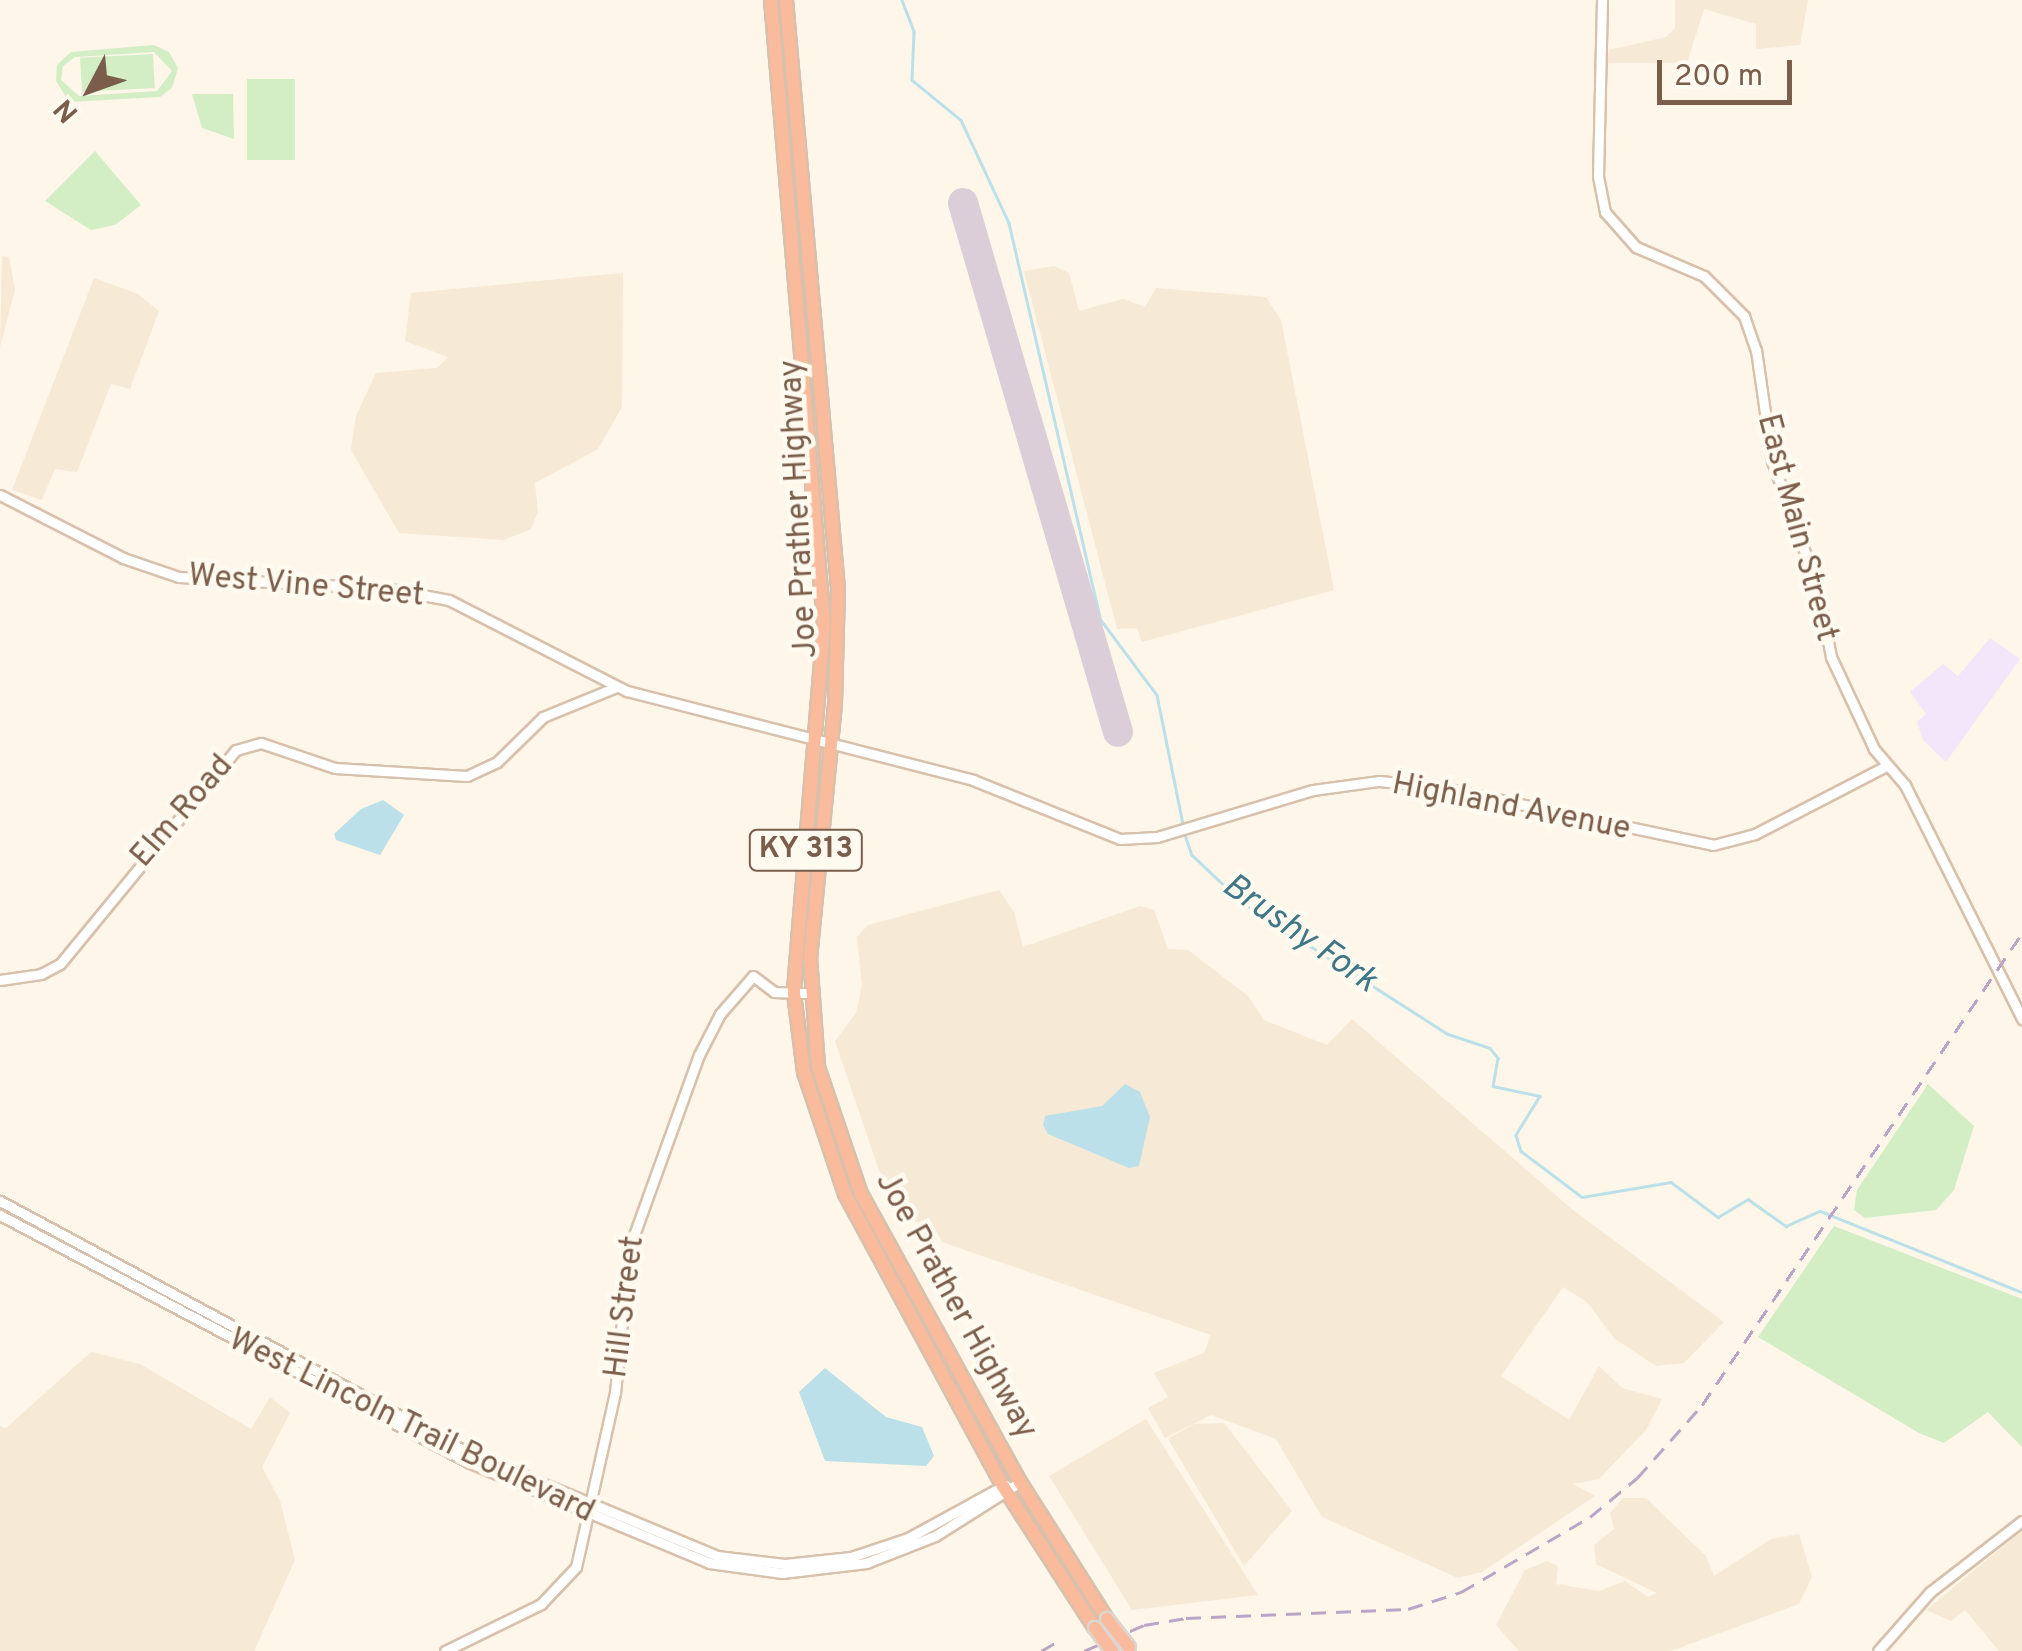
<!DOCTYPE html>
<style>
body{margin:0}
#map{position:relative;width:2022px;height:1651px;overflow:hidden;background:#fef6e8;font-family:Overpass,sans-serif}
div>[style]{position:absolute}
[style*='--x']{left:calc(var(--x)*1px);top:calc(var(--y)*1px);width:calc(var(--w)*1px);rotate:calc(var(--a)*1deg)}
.residential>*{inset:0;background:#f6e9d6}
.education>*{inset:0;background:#f3e5fa}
.green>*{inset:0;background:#d3edc5;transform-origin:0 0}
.water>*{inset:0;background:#bbe0e9}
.stream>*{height:2.5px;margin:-1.25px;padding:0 1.25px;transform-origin:1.25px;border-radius:1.25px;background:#bbe0e9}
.runway>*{height:30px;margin:-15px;padding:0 15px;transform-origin:15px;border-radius:15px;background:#dcced8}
.roads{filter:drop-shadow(2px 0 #d7c1ac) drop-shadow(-2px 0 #d7c1ac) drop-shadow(0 2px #d7c1ac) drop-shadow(0 -2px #d7c1ac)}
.secondary>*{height:9px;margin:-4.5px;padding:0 4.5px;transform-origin:4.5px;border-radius:4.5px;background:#fff}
.highway>*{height:12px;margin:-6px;padding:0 6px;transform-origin:6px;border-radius:6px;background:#faba9c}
.rail>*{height:2.5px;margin-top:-1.25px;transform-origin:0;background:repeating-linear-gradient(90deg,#baa5c9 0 15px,transparent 0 25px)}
.bridges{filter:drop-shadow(2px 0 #dcd5d0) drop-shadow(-2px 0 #dcd5d0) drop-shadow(0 2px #dcd5d0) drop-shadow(0 -2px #dcd5d0)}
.highway-bridge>*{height:12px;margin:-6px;padding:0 6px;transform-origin:6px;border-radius:6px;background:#faba9c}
span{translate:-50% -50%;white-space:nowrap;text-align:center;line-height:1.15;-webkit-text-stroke:9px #fffaf0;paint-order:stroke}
.shield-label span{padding:2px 8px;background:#fffaf0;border:2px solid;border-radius:8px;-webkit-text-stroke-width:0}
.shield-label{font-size:30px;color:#7a5d4a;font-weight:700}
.street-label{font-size:32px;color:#7a5d4a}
.water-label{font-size:35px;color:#3f7787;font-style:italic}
.north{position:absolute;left:40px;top:40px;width:100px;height:100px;-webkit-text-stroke:8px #fffaf0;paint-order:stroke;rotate:229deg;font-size:28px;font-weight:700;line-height:40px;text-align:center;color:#7a5d4a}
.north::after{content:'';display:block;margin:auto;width:35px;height:45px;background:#7a5d4a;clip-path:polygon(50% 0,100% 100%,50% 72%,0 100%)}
.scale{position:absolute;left:1657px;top:60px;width:135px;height:45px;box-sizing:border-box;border:5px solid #7a5d4a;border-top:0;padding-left:12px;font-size:30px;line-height:35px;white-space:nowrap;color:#7a5d4a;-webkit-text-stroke:8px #fffaf0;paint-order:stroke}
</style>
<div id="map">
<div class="residential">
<div style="clip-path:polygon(1675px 0,1808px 0,1800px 45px,1756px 49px,1756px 24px,1704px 9px,1687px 63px,1605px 63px,1609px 50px,1666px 37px,1675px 28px)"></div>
<div style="clip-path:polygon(2px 256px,9px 257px,15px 290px,0 347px)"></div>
<div style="clip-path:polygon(1054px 266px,1069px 273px,1079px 311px,1123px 299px,1145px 307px,1156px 288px,1266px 297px,1281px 320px,1334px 590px,1142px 642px,1137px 628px,1117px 629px,1024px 271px)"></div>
<div style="clip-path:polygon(623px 273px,622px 407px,598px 449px,535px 483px,538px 512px,531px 529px,504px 540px,399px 533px,351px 450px,356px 416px,376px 373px,437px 368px,448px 357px,405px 341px,411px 293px)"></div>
<div style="clip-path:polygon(94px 278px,138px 294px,159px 311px,130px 389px,111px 384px,77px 472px,55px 469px,42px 500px,12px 490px)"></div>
<div style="clip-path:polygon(999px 890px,1014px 912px,1023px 947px,1140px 906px,1154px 910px,1168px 949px,1188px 950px,1248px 996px,1264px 1020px,1327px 1045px,1352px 1019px,1573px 1210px,1724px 1322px,1684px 1363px,1656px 1366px,1615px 1339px,1587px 1302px,1563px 1287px,1501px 1376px,1569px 1420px,1599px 1366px,1622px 1388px,1662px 1399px,1646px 1430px,1599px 1479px,1573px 1484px,1595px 1496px,1482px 1572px,1458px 1578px,1322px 1517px,1276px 1439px,1211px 1415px,1165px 1438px,1148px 1408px,1168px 1397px,1154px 1373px,1204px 1353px,1211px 1335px,942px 1242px,934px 1227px,894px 1215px,835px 1041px,856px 1013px,862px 985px,857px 937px,868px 925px)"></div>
<div style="clip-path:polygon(91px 1352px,140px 1364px,251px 1429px,270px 1397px,290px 1413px,262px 1467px,280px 1501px,295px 1560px,254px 1651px,0 1651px,0 1426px,6px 1428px)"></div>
<div style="clip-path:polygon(1146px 1419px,1258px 1595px,1132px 1610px,1049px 1476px)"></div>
<div style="clip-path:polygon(1224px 1423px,1292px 1511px,1244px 1566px,1168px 1439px,1194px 1424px)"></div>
<div style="clip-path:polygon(1623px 1498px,1646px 1498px,1706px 1556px,1714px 1576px,1771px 1539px,1799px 1534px,1812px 1577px,1799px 1604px,1671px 1651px,1519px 1651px,1496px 1625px,1525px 1570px,1547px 1561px,1558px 1566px,1556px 1584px,1599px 1591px,1625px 1581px,1648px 1597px,1657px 1593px,1596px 1564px,1594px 1545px,1614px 1529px,1610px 1513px)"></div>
<div style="clip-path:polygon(2022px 1531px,2022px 1651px,1999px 1651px,1965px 1610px,1951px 1621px,1926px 1610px)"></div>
</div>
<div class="education">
<div style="clip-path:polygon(1990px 638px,2020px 659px,1946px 762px,1923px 740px,1917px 722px,1926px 714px,1910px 692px,1943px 664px,1958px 676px)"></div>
</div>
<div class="green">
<div style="clip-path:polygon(evenodd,154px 45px,169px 52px,178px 68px,172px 88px,160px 97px,69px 102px,56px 81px,57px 65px,71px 52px,154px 45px,154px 52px,172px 71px,157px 91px,79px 96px,61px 80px,63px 66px,75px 57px,154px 52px)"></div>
<div style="left:153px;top:54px;width:34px;height:73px;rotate:87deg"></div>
<div style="left:247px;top:79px;width:48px;height:81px"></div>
<div style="clip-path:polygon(192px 94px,233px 94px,234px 139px,202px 128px)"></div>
<div style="clip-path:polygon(95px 151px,141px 205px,115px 225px,91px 230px,45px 201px)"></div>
<div style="clip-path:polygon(1928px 1084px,1974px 1126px,1954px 1190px,1936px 1210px,1865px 1218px,1854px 1210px,1857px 1190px)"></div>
<div style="clip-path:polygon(1834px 1226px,2022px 1299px,2022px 1447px,1988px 1412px,1944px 1443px,1919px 1433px,1758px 1337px)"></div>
</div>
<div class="water">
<div style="clip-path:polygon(383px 800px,404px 815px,380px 855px,336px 840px,334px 834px,361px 809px)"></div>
<div style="clip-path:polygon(1125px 1084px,1140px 1092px,1150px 1117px,1139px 1166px,1129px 1168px,1048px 1134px,1043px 1125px,1045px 1116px,1102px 1106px)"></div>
<div style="clip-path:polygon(825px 1368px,886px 1417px,922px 1427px,934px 1456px,926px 1466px,825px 1461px,799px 1392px)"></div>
</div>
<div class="stream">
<div style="--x:902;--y:0;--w:34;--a:69"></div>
<div style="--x:914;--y:32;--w:48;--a:92.4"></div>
<div style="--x:912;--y:80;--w:63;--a:39.2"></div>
<div style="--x:961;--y:120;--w:114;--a:65"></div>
<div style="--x:1009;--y:223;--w:408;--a:77"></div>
<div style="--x:1101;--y:620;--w:94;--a:53.3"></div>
<div style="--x:1157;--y:695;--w:132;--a:78.6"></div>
<div style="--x:1184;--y:832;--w:24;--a:71"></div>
<div style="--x:1192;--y:855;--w:70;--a:43.3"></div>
<div style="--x:1243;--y:903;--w:243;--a:32.6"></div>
<div style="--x:1448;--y:1034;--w:44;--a:18.4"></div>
<div style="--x:1490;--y:1048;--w:13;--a:51"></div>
<div style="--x:1498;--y:1058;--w:28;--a:100"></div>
<div style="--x:1493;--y:1086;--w:48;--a:12"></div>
<div style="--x:1540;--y:1096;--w:46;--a:121.6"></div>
<div style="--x:1516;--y:1135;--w:17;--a:73"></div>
<div style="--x:1521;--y:1151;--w:76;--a:37"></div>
<div style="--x:1582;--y:1197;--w:90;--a:-9.6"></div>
<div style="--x:1671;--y:1182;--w:59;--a:36.7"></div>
<div style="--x:1718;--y:1217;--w:35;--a:-31"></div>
<div style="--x:1748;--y:1199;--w:47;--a:35.4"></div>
<div style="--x:1786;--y:1226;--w:37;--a:-24"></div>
<div style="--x:1820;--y:1211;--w:218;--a:21.9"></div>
</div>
<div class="runway">
<div style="--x:963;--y:203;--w:551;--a:73.67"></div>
</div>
<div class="roads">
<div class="secondary">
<div style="--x:1602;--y:0;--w:176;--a:91.3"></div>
<div style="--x:1598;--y:176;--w:37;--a:79"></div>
<div style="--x:1605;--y:212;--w:47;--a:48.5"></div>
<div style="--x:1636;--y:247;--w:74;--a:23.1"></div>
<div style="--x:1704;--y:276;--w:57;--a:45"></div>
<div style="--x:1744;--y:316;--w:36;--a:71"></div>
<div style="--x:1756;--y:350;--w:112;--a:81.8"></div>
<div style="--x:1772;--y:461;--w:133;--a:70.2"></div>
<div style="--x:1817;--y:586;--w:72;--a:78.8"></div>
<div style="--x:1831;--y:657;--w:102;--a:64.9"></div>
<div style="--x:1874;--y:749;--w:48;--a:49.3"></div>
<div style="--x:1905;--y:785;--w:262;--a:63.4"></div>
<div style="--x:0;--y:495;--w:138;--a:27.1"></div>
<div style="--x:123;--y:558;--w:59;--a:18.7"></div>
<div style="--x:179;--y:577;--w:206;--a:3.1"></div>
<div style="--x:385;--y:588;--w:65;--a:10.6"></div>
<div style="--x:449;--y:600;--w:200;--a:27.1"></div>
<div style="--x:627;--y:691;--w:357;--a:14.4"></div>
<div style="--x:973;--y:780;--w:158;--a:21.9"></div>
<div style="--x:1120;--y:839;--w:37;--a:-3"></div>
<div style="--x:1157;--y:837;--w:163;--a:-16.8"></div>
<div style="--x:1313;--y:790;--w:67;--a:-7.8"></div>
<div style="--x:1379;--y:781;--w:55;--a:5.2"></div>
<div style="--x:1434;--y:786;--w:285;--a:11.9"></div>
<div style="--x:1713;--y:845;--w:43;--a:-14.7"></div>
<div style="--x:1755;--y:834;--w:148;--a:-27.4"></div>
<div style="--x:0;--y:980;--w:41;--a:-8.3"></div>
<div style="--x:41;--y:974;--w:21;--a:-28"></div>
<div style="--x:60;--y:964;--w:277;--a:-50.6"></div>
<div style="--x:236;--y:750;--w:26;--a:-16"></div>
<div style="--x:261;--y:743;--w:78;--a:18.7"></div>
<div style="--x:335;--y:768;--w:132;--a:3.5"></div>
<div style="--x:467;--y:776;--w:33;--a:-25"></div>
<div style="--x:497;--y:762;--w:64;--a:-44.4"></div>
<div style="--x:543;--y:717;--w:79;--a:-22.3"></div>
<div style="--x:0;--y:1201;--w:528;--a:28.26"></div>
<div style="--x:465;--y:1451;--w:273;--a:22.6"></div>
<div style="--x:717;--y:1556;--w:68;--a:6.7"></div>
<div style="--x:785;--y:1564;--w:66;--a:-6.1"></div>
<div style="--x:851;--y:1557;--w:60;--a:-18.4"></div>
<div style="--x:908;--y:1538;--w:111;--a:-28.7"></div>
<div style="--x:0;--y:1215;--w:529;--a:27.82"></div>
<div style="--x:468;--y:1462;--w:261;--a:22.7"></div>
<div style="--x:709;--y:1563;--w:74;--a:7.8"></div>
<div style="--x:782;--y:1573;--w:85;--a:-6.8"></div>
<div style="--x:866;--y:1563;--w:74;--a:-21.4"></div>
<div style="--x:935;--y:1536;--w:101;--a:-32.4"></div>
<div style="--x:445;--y:1651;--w:107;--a:-26.1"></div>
<div style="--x:541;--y:1604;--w:51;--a:-46.6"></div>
<div style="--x:576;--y:1567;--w:178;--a:-77.4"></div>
<div style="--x:615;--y:1393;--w:145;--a:-84.4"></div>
<div style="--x:629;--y:1249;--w:206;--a:-70.2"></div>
<div style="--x:699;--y:1055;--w:46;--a:-62.9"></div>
<div style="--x:720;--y:1014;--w:50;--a:-49"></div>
<div style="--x:753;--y:976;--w:26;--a:37"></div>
<div style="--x:774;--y:992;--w:36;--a:2"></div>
<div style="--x:1878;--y:1651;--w:79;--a:-48.6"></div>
<div style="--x:1930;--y:1592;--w:116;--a:-37.7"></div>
</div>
<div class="highway">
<div style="--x:771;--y:0;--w:627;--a:85.15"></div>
<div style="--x:824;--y:625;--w:369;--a:94.7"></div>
<div style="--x:794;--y:993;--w:80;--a:82.8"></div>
<div style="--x:804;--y:1072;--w:129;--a:71.4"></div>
<div style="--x:845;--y:1194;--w:332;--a:61.6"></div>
<div style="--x:1003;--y:1486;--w:169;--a:57.1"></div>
<div style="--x:786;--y:0;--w:591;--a:84.95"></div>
<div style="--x:838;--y:589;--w:115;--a:91.5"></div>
<div style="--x:835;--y:704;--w:254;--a:95.6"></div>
<div style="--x:810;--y:957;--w:110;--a:85.8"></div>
<div style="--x:818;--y:1067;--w:134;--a:71.3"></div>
<div style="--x:861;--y:1194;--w:329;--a:61.1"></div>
<div style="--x:1020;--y:1482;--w:162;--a:57.6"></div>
</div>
</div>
<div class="rail">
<div style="--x:1041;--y:1651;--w:22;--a:-30"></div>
<div style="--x:1084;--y:1651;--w:65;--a:-23.4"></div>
<div style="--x:1144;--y:1625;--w:43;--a:-9.5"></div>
<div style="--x:1186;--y:1618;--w:222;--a:-2.3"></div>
<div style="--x:1408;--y:1609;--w:56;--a:-17.8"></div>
<div style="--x:1461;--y:1592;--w:149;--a:-30.2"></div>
<div style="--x:1590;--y:1517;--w:61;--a:-39.7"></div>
<div style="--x:1637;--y:1478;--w:98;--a:-48.3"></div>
<div style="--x:1702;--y:1405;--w:570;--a:-55.86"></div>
</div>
<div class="bridges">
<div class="highway-bridge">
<div style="--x:1107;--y:1619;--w:36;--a:52"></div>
<div style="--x:1095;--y:1628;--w:29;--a:54"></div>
</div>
</div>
<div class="shield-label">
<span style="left:806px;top:850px">KY 313</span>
</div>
<div class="street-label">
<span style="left:800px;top:509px;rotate:-93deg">Joe Prather Highway</span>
<span style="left:1796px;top:528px;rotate:75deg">East Main Street</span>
<span style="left:306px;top:587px;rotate:5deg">West Vine Street</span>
<span style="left:1511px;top:808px;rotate:11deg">Highland Avenue</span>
<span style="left:183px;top:812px;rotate:-49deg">Elm Road</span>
<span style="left:955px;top:1306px;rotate:61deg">Joe Prather Highway</span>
<span style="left:626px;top:1307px;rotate:-83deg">Hill Street</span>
<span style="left:411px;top:1427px;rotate:26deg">West Lincoln Trail Boulevard</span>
</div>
<div class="water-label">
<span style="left:1299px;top:934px;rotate:35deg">Brushy Fork</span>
</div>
<div class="north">N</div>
<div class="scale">200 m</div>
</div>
